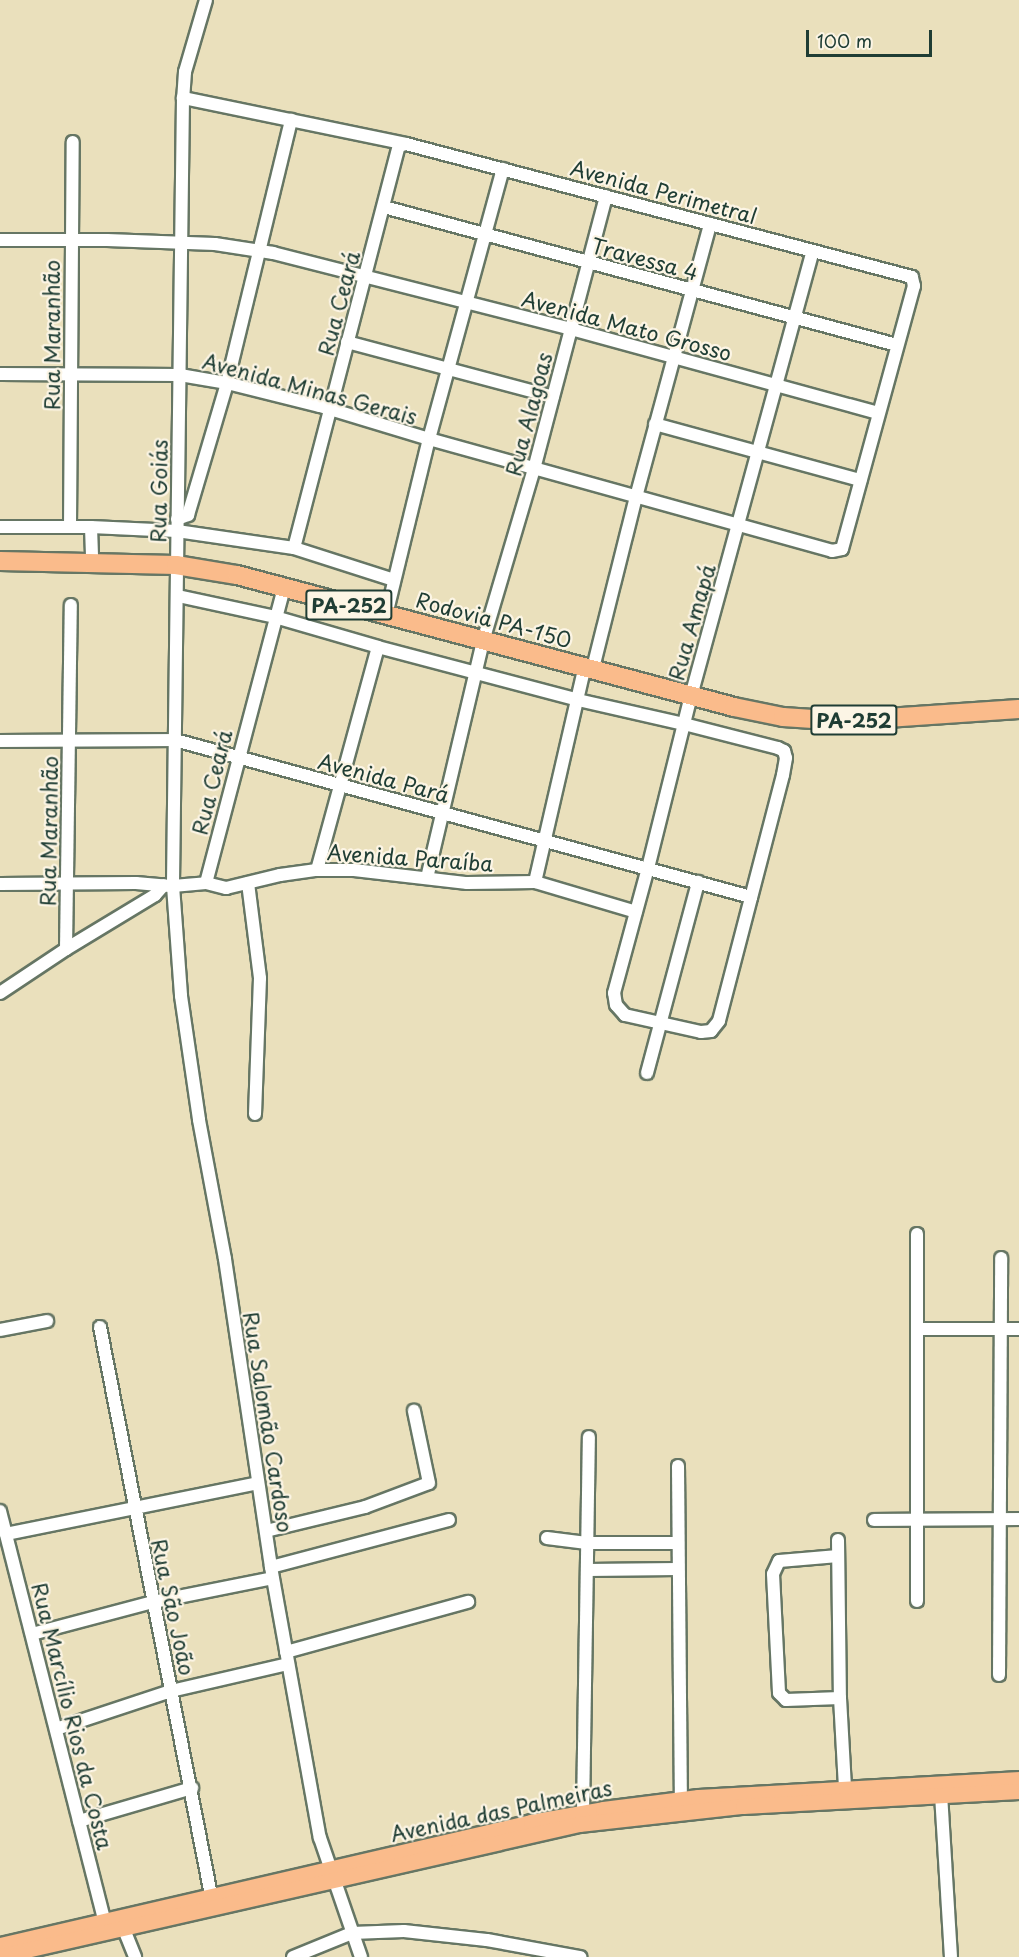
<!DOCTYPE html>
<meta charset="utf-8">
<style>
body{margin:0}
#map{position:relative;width:1019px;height:1957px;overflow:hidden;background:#eae0bc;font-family:"Playpen Sans",sans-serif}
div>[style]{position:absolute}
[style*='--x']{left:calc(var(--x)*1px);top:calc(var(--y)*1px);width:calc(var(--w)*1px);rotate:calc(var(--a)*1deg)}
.roads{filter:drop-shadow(2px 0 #667664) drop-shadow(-2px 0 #667664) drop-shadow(0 2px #667664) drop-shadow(0 -2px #667664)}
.minor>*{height:12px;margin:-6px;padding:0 6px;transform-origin:6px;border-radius:6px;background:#fff}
.major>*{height:15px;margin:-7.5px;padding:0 7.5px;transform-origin:7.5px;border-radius:7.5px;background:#fabb8b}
.highway>*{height:18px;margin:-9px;padding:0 9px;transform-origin:9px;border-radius:9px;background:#fabb8b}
span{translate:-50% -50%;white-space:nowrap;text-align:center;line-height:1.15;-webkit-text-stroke:4.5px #fcf5e5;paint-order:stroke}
.shield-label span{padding:2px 4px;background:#fcf5e5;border:2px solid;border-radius:4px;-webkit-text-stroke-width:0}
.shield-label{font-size:20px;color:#1f3d34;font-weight:700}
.street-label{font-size:21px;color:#1f3d34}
.scale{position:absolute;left:806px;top:30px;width:126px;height:27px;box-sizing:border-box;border:3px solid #1f3d34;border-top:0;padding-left:8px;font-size:18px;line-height:21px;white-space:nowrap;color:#1f3d34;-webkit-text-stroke:4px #fcf5e5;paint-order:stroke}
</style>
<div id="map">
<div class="roads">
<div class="minor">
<div style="--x:206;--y:0;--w:75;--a:106.3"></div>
<div style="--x:185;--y:72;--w:26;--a:94"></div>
<div style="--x:183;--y:98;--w:788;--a:90.73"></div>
<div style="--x:173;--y:886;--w:110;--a:85.8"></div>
<div style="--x:181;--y:996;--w:125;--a:81.7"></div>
<div style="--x:199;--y:1120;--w:141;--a:79.4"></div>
<div style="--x:225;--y:1259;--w:311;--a:81.5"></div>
<div style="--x:271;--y:1567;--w:275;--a:79.8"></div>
<div style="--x:320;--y:1838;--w:126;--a:71"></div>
<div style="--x:384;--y:207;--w:531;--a:15.06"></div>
<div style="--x:0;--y:240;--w:107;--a:0"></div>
<div style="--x:107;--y:240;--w:108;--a:2.1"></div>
<div style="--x:215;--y:244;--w:59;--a:8.8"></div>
<div style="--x:273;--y:253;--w:308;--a:14.3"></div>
<div style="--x:571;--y:329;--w:318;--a:15.3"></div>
<div style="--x:347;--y:342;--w:213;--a:14.9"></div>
<div style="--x:0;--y:374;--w:180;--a:0.3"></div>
<div style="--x:180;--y:375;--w:48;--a:9.7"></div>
<div style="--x:227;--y:383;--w:96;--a:13.9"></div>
<div style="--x:320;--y:406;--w:114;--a:16.8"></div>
<div style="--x:429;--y:439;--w:418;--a:15.5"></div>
<div style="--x:832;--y:551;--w:10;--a:-11"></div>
<div style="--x:842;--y:549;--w:273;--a:-74.7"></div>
<div style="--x:914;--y:286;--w:9;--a:-103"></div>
<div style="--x:912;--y:277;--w:523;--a:-165.27"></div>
<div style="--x:406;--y:144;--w:228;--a:-168.3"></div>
<div style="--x:655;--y:424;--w:213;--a:15.3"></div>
<div style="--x:177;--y:519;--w:12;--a:-20"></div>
<div style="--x:188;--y:515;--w:138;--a:-73.5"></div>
<div style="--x:227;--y:383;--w:271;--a:-76.3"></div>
<div style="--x:0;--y:527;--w:91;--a:0"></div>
<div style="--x:91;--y:527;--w:86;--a:2.7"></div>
<div style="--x:177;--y:531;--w:118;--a:8.3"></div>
<div style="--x:294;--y:548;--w:105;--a:17.7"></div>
<div style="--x:70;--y:527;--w:385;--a:-89.6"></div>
<div style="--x:91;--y:527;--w:35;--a:88"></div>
<div style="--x:294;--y:548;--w:415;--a:-75.4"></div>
<div style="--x:399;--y:146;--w:7;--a:-16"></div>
<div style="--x:178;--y:596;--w:99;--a:12.2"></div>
<div style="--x:275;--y:617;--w:107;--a:16.2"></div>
<div style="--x:378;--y:647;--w:207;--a:14.8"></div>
<div style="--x:578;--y:700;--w:109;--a:12.8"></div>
<div style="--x:684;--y:724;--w:97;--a:14.3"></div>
<div style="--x:778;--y:748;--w:7;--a:27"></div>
<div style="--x:784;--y:751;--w:7;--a:74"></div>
<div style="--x:786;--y:758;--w:17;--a:100"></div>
<div style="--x:783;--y:775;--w:254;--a:104.6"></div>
<div style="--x:719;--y:1021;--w:13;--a:129"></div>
<div style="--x:711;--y:1031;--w:10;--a:174"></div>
<div style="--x:701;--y:1032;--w:78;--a:-167.4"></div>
<div style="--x:625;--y:1015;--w:13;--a:-132"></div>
<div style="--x:616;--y:1005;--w:12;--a:-99"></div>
<div style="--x:614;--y:993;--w:130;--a:-74.8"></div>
<div style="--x:648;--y:868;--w:177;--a:-76"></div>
<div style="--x:691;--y:696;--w:461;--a:-74.7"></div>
<div style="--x:386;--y:615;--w:181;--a:-76.3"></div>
<div style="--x:429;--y:439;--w:280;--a:-74.7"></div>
<div style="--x:593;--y:668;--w:176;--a:-75.9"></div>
<div style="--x:636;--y:497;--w:283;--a:-74.8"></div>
<div style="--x:0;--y:741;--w:175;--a:-0.3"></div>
<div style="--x:175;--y:740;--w:597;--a:15.25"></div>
<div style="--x:317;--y:870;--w:231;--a:-74.7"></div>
<div style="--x:427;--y:878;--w:244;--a:-76.7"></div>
<div style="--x:483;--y:641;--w:179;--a:-73.5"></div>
<div style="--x:534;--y:469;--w:282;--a:-75.2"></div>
<div style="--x:535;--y:882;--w:222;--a:-77"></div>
<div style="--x:206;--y:883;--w:305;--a:-75.2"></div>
<div style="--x:248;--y:883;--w:96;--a:82.8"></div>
<div style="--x:260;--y:978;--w:136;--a:92.1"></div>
<div style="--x:0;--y:884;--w:136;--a:-0.4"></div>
<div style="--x:136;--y:883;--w:37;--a:5"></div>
<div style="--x:173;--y:886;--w:33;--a:-5"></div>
<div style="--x:206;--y:883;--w:21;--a:14"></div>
<div style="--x:226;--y:888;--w:56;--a:-13.5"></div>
<div style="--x:280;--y:875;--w:37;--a:-8"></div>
<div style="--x:317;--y:870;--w:37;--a:0"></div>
<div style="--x:354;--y:870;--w:114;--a:6.6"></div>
<div style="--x:467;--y:883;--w:68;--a:-0.8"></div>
<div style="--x:535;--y:882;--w:105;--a:16.5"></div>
<div style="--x:66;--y:949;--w:344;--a:-89.2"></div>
<div style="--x:0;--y:993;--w:79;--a:-33.7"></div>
<div style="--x:66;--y:949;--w:104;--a:-31.2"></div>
<div style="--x:155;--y:895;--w:13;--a:-48"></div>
<div style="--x:647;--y:1073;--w:198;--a:-75"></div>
<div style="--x:100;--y:1327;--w:579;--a:78.94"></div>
<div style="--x:917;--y:1329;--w:102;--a:0"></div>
<div style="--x:0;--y:1330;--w:48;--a:-10.8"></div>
<div style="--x:678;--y:1466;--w:333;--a:89.5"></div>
<div style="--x:0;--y:1511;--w:429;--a:75.7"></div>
<div style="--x:874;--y:1520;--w:145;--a:-0.4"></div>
<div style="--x:266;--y:1531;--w:102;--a:-13.6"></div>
<div style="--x:365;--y:1507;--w:68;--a:-20.6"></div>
<div style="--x:429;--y:1483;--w:74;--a:-101.8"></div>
<div style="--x:6;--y:1534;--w:257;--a:-11.4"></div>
<div style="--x:547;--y:1538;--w:40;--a:7.1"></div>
<div style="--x:587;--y:1543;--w:91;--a:0"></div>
<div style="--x:838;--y:1540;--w:158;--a:89.3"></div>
<div style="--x:840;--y:1698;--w:90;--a:86.8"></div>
<div style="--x:838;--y:1556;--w:59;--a:175.2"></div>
<div style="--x:779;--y:1561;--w:14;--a:115"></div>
<div style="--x:773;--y:1574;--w:119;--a:87.1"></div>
<div style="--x:779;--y:1693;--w:10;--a:45"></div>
<div style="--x:786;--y:1700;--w:54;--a:-2.1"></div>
<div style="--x:271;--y:1567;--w:184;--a:-14.8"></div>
<div style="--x:587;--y:1570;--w:91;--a:-0.6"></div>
<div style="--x:917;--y:1601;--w:367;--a:-90"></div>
<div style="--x:32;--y:1634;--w:125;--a:-14.8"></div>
<div style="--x:153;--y:1602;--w:122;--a:-11.3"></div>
<div style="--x:286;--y:1652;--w:189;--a:-15.4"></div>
<div style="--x:999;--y:1675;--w:417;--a:-89.7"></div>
<div style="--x:56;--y:1729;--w:121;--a:-18.3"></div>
<div style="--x:171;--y:1691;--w:120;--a:-13"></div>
<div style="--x:941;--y:1794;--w:163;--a:86.5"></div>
<div style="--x:583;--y:1812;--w:375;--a:-89.1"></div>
<div style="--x:79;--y:1821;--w:118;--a:-16.3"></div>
<div style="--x:121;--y:1922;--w:38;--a:68"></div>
<div style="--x:293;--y:1957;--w:64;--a:-22.1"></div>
<div style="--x:352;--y:1933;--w:52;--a:-2.2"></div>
<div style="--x:404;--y:1931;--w:83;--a:6.2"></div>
<div style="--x:487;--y:1940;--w:95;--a:10.4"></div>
</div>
<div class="major">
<div style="--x:0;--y:1945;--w:545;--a:-13.04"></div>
<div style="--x:531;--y:1822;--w:73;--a:-10.2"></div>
<div style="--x:603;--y:1809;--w:96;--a:-7.2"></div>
<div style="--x:698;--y:1797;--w:322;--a:-3.2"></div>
<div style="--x:0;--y:1956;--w:594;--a:-12.84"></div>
<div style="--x:579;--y:1824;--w:165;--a:-6.3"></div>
<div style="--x:743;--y:1806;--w:276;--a:-3.1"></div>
</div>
<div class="highway">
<div style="--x:0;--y:561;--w:176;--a:1.3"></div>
<div style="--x:176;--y:565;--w:62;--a:9.3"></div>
<div style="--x:237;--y:575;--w:514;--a:14.87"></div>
<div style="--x:734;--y:707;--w:50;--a:11.5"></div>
<div style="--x:783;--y:717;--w:60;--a:3.8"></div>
<div style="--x:843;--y:721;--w:176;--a:-3.9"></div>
</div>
</div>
<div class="shield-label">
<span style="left:349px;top:605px">PA-252</span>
<span style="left:854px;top:720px">PA-252</span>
</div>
<div class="street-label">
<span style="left:664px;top:191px;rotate:15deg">Avenida Perimetral</span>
<span style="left:645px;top:258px;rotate:15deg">Travessa 4</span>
<span style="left:338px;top:303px;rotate:-75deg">Rua Ceará</span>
<span style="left:627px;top:325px;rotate:15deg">Avenida Mato Grosso</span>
<span style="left:51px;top:335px;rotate:-90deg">Rua Maranhão</span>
<span style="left:310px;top:388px;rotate:15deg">Avenida Minas Gerais</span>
<span style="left:528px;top:414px;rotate:-75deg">Rua Alagoas</span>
<span style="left:158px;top:491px;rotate:-89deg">Rua Goiás</span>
<span style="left:494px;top:619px;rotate:15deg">Rodovia PA-150</span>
<span style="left:691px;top:622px;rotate:-74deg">Rua Amapá</span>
<span style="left:384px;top:777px;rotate:15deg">Avenida Pará</span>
<span style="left:211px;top:782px;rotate:-76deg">Rua Ceará</span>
<span style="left:48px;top:831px;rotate:-89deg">Rua Maranhão</span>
<span style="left:410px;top:857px;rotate:4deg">Avenida Paraíba</span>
<span style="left:269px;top:1422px;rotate:81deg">Rua Salomão Cardoso</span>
<span style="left:174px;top:1607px;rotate:78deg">Rua São João</span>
<span style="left:73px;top:1716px;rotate:76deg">Rua Marcílio Rios da Costa</span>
<span style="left:501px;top:1810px;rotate:-12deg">Avenida das Palmeiras</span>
</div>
<div class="scale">100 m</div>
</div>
